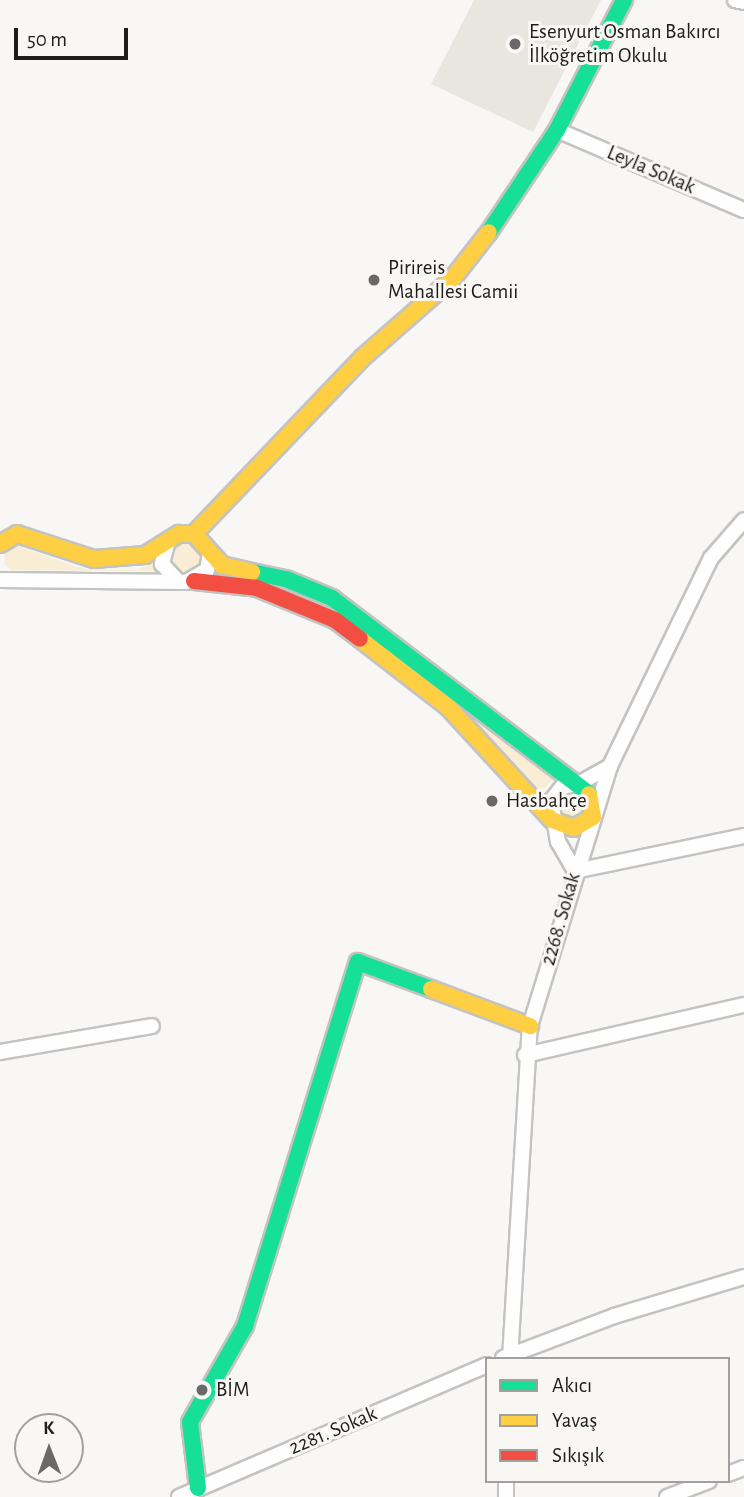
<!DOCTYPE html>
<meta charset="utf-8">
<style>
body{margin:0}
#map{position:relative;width:744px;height:1497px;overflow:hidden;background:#f8f7f5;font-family:"Alegreya Sans",sans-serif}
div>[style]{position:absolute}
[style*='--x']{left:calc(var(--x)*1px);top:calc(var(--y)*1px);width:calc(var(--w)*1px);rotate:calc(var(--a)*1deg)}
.built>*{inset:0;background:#e9e6e0}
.green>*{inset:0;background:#f9eed5}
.round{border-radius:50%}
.roads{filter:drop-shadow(2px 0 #c3c3c1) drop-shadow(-2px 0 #c3c3c1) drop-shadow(0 2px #c3c3c1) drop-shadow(0 -2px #c3c3c1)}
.street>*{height:14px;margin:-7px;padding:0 7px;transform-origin:7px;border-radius:7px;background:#fefefe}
.fast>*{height:16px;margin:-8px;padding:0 8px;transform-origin:8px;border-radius:8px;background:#16e098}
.slow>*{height:16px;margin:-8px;padding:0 8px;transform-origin:8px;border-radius:8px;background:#ffcf43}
.jam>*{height:16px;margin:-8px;padding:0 8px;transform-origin:8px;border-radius:8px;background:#f24e42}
.dots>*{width:19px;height:19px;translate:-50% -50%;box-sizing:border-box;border:4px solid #f9f7f4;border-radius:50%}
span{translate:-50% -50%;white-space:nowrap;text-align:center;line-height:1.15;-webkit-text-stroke:6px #f9f7f4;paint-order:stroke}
.poi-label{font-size:21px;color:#1e1d1c}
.left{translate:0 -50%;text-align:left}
.street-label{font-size:21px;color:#1e1d1c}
.legend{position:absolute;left:485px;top:1357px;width:245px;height:126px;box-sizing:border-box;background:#f9f7f4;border:2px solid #a1a09e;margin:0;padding:9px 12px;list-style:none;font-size:21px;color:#1e1d1c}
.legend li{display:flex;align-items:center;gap:14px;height:35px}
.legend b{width:35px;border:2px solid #a1a09e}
.north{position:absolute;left:14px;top:1413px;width:70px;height:70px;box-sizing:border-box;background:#f9f7f4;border:2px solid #a1a09e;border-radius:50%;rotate:359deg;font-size:19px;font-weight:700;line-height:28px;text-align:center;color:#1e1d1c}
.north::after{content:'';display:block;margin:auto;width:24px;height:32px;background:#6a6968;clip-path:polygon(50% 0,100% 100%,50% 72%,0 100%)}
.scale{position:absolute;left:14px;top:28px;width:114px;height:32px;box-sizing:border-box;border:4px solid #1e1d1c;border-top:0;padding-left:9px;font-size:21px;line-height:24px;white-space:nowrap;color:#1e1d1c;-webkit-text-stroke:5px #f9f7f4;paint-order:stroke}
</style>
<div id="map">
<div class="built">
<div style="clip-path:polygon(474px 0,601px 0,533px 132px,431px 84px)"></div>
</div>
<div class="green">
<div class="round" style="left:172px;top:544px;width:28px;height:28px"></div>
<div style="clip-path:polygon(15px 545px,83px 569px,136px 570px,155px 561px,157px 571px,10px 570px,5px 564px,4px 550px)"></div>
<div style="clip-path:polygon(473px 715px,555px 777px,540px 794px,470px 719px)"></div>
<div class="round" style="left:559px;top:791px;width:28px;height:28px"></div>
</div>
<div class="roads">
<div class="street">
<div style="--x:735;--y:0;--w:9;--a:13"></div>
<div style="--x:557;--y:130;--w:203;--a:23.2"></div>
<div style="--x:168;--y:541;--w:24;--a:105"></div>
<div style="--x:162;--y:564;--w:23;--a:47"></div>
<div style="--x:0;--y:580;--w:186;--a:0.6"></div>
<div style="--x:186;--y:582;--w:24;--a:-30"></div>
<div style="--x:207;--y:570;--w:17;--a:-80"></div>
<div style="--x:575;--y:871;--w:173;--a:-11.7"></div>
<div style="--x:575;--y:871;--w:34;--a:-120"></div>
<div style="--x:558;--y:842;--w:42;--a:-99.7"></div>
<div style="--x:551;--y:801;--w:18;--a:-52"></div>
<div style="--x:562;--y:787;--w:16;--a:-11"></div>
<div style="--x:578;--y:784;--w:37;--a:-29"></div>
<div style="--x:0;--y:1052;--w:154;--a:-9.7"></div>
<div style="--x:525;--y:1055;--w:225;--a:-12.9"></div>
<div style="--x:503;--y:1358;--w:119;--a:-20.7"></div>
<div style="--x:614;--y:1316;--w:136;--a:-16.7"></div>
<div style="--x:510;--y:1359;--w:334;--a:-86.6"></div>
<div style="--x:530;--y:1026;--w:272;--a:-72.9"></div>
<div style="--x:610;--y:766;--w:231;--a:-64.1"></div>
<div style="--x:711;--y:558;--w:50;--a:-49"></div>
<div style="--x:728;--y:1474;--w:17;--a:-21"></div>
<div style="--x:179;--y:1497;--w:335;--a:-23.2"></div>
<div style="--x:506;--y:1497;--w:16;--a:-90"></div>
<div style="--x:667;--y:1497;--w:45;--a:-20.9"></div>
</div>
<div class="fast">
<div style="--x:489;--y:232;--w:123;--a:-56.3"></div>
<div style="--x:557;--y:130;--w:146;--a:-62.7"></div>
<div style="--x:252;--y:572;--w:35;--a:12"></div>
<div style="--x:286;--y:579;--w:50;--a:22.4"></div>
<div style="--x:332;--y:598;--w:323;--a:37.3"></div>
<div style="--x:198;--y:1488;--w:66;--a:-96.9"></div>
<div style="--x:190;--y:1422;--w:111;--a:-60.2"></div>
<div style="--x:245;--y:1326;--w:381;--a:-72.8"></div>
<div style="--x:358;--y:962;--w:78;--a:20.3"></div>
</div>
<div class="slow">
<div style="--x:194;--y:534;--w:243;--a:-46.3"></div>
<div style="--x:362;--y:358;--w:121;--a:-41.3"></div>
<div style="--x:453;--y:278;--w:58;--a:-52"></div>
<div style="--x:0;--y:544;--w:20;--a:-30"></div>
<div style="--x:17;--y:534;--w:81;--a:18"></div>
<div style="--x:94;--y:559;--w:51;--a:-4.5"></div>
<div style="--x:145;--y:555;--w:40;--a:-32"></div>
<div style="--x:179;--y:534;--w:15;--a:0"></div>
<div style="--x:194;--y:534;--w:42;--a:47.9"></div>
<div style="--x:222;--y:565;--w:31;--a:13"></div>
<div style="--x:360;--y:639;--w:111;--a:37.7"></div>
<div style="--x:448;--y:707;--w:154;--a:47.4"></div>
<div style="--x:552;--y:820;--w:23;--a:20"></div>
<div style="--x:574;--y:828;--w:22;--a:-30"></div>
<div style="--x:593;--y:817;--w:23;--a:-100"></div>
<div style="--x:431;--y:989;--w:106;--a:20.5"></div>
</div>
<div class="jam">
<div style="--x:194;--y:581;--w:63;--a:6.3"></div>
<div style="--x:257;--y:588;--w:84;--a:22.3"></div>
<div style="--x:335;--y:620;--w:31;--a:37"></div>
</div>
</div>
<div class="dots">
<div style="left:515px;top:44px;background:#6a6968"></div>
<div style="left:374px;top:280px;background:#6a6968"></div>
<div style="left:492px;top:801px;background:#6a6968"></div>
<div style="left:202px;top:1390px;background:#6a6968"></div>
</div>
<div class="poi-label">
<span class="left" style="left:529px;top:44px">Esenyurt Osman Bakırcı<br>İlköğretim Okulu</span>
<span class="left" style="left:388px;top:280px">Pirireis<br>Mahallesi Camii</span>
<span class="left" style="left:506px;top:801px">Hasbahçe</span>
<span class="left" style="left:216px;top:1390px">BİM</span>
</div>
<div class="street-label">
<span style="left:651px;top:170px;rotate:23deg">Leyla Sokak</span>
<span style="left:561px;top:919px;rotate:-74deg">2268. Sokak</span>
<span style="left:333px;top:1431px;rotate:-23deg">2281. Sokak</span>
</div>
<ul class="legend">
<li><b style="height:9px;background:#16e098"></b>Akıcı</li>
<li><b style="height:9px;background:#ffcf43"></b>Yavaş</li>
<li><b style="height:9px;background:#f24e42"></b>Sıkışık</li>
</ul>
<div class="north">K</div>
<div class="scale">50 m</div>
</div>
